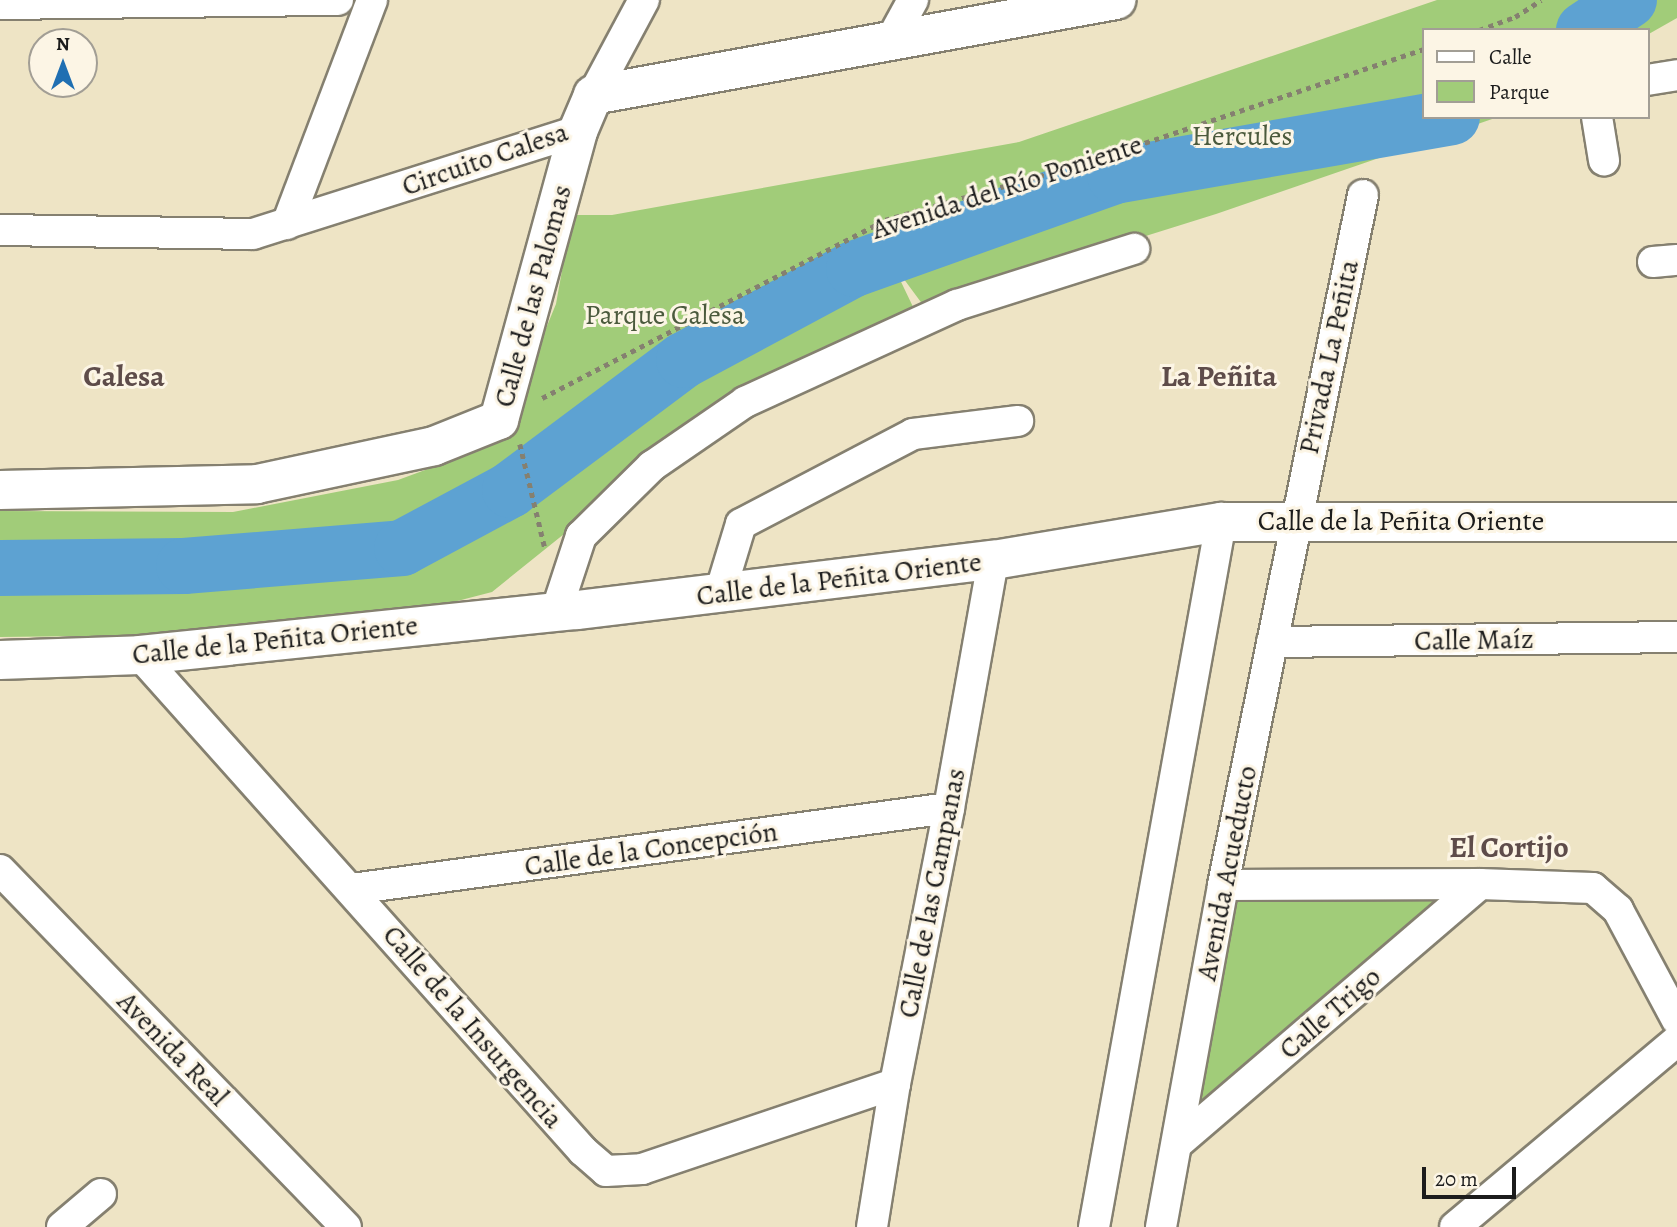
<!DOCTYPE html>
<meta charset="utf-8">
<style>
body{margin:0}
#map{position:relative;width:1677px;height:1227px;overflow:hidden;background:#eee4c5;font-family:Alegreya,serif}
div>[style]{position:absolute}
[style*='--x']{left:calc(var(--x)*1px);top:calc(var(--y)*1px);width:calc(var(--w)*1px);rotate:calc(var(--a)*1deg)}
.green>*{inset:0;background:#a1cc79}
.river>*{height:56px;margin:-28px;padding:0 28px;transform-origin:28px;border-radius:28px;background:#5da2d2}
.path>*{height:4.5px;margin-top:-2.25px;transform-origin:0;background:repeating-linear-gradient(90deg,#858070 0 5px,transparent 0 10px)}
.roads{filter:drop-shadow(2px 0 #858070) drop-shadow(-2px 0 #858070) drop-shadow(0 2px #858070) drop-shadow(0 -2px #858070)}
.minor>*{height:30px;margin:-15px;padding:0 15px;transform-origin:15px;border-radius:15px;background:#fff}
.secondary>*{height:38px;margin:-19px;padding:0 19px;transform-origin:19px;border-radius:19px;background:#fff}
span{translate:-50% -50%;white-space:nowrap;text-align:center;line-height:1.15;-webkit-text-stroke:6px #fcf5e5;paint-order:stroke}
.park-label{font-size:28px;color:#4b5a3d}
.street-label{font-size:28px;color:#1c1c1c}
.neighbourhood-label{font-size:30px;color:#5e4c4a;font-weight:700}
.legend{position:absolute;left:1422px;top:28px;width:228px;height:91px;box-sizing:border-box;background:#fcf5e5;border:2px solid #a29e95;margin:0;padding:9px 12px;list-style:none;font-size:21px;color:#1c1c1c}
.legend li{display:flex;align-items:center;gap:14px;height:35px}
.legend b{width:35px;border:2px solid #a29e95}
.north{position:absolute;left:28px;top:28px;width:70px;height:70px;box-sizing:border-box;background:#fcf5e5;border:2px solid #a29e95;border-radius:50%;rotate:0deg;font-size:19px;font-weight:700;line-height:28px;text-align:center;color:#1c1c1c}
.north::after{content:'';display:block;margin:auto;width:24px;height:32px;background:#1f6fb2;clip-path:polygon(50% 0,100% 100%,50% 72%,0 100%)}
.scale{position:absolute;left:1422px;top:1167px;width:94px;height:32px;box-sizing:border-box;border:4px solid #1c1c1c;border-top:0;padding-left:9px;font-size:21px;line-height:24px;white-space:nowrap;color:#1c1c1c;-webkit-text-stroke:5px #fcf5e5;paint-order:stroke}
</style>
<div id="map">
<div class="green">
<div style="clip-path:polygon(1437px 0,1677px 0,1677px 18px,1647px 35px,1647px 30px,1423px 30px,1423px 117px,1498px 117px,1216px 214px,938px 301px,926px 309px,892px 263px,915px 311px,574px 526px,492px 592px,380px 621px,259px 634px,0 637px,0 511px,233px 512px,398px 480px,482px 449px,519px 394px,556px 304px,572px 215px,612px 215px,1019px 142px)"></div>
<div style="clip-path:polygon(1480px 884px,1179px 1142px,1223px 885px)"></div>
</div>
<div class="river">
<div style="--x:1584;--y:30;--w:54;--a:-33.7"></div>
<div style="--x:0;--y:568;--w:184;--a:-0.6"></div>
<div style="--x:184;--y:566;--w:219;--a:-4.7"></div>
<div style="--x:402;--y:548;--w:123;--a:-28.2"></div>
<div style="--x:510;--y:490;--w:217;--a:-36.8"></div>
<div style="--x:684;--y:360;--w:193;--a:-28.2"></div>
<div style="--x:854;--y:269;--w:277;--a:-19.6"></div>
<div style="--x:1115;--y:176;--w:342;--a:-9.9"></div>
</div>
<div class="path">
<div style="--x:1479;--y:30;--w:38;--a:-20"></div>
<div style="--x:1515;--y:17;--w:31;--a:-33"></div>
<div style="--x:542;--y:398;--w:386;--a:-27.4"></div>
<div style="--x:885;--y:220;--w:211;--a:-15.9"></div>
<div style="--x:1088;--y:162;--w:354;--a:-18.6"></div>
<div style="--x:520;--y:444;--w:107;--a:76.5"></div>
</div>
<div class="roads">
<div class="minor">
<div style="--x:0;--y:4;--w:338;--a:-0.7"></div>
<div style="--x:891;--y:40;--w:46;--a:-61.2"></div>
<div style="--x:1647;--y:80;--w:30;--a:-9"></div>
<div style="--x:593;--y:95;--w:108;--a:-61.8"></div>
<div style="--x:1597;--y:117;--w:44;--a:80.8"></div>
<div style="--x:287;--y:224;--w:240;--a:-69.2"></div>
<div style="--x:0;--y:230;--w:253;--a:0.9"></div>
<div style="--x:253;--y:234;--w:341;--a:-17.6"></div>
<div style="--x:1653;--y:262;--w:24;--a:-5"></div>
<div style="--x:720;--y:593;--w:72;--a:-73.1"></div>
<div style="--x:741;--y:524;--w:194;--a:-27.6"></div>
<div style="--x:913;--y:434;--w:106;--a:-7.1"></div>
<div style="--x:556;--y:612;--w:80;--a:-71.8"></div>
<div style="--x:581;--y:536;--w:100;--a:-44.6"></div>
<div style="--x:652;--y:466;--w:113;--a:-34.5"></div>
<div style="--x:745;--y:402;--w:233;--a:-24.6"></div>
<div style="--x:957;--y:305;--w:186;--a:-17.6"></div>
<div style="--x:1272;--y:642;--w:405;--a:-0.7"></div>
<div style="--x:140;--y:655;--w:665;--a:48.23"></div>
<div style="--x:583;--y:1151;--w:30;--a:41"></div>
<div style="--x:606;--y:1171;--w:36;--a:-3"></div>
<div style="--x:642;--y:1169;--w:267;--a:-18.6"></div>
<div style="--x:0;--y:870;--w:497;--a:45.9"></div>
<div style="--x:1223;--y:885;--w:257;--a:-0.2"></div>
<div style="--x:1480;--y:884;--w:113;--a:2"></div>
<div style="--x:1593;--y:888;--w:33;--a:41"></div>
<div style="--x:1618;--y:910;--w:125;--a:61.8"></div>
<div style="--x:352;--y:889;--w:602;--a:-7.73"></div>
<div style="--x:1179;--y:1142;--w:396;--a:-40.6"></div>
<div style="--x:62;--y:1227;--w:51;--a:-40.2"></div>
<div style="--x:872;--y:1227;--w:145;--a:-80.9"></div>
<div style="--x:895;--y:1084;--w:281;--a:-78.9"></div>
<div style="--x:949;--y:808;--w:252;--a:-79.9"></div>
<div style="--x:1094;--y:1227;--w:716;--a:-79.79"></div>
<div style="--x:1161;--y:1227;--w:348;--a:-79.7"></div>
<div style="--x:1223;--y:885;--w:704;--a:-78.53"></div>
<div style="--x:1455;--y:1227;--w:290;--a:-40"></div>
</div>
<div class="secondary">
<div style="--x:0;--y:490;--w:257;--a:-1.3"></div>
<div style="--x:257;--y:484;--w:181;--a:-12.1"></div>
<div style="--x:434;--y:446;--w:70;--a:-21.8"></div>
<div style="--x:499;--y:420;--w:300;--a:-74.7"></div>
<div style="--x:578;--y:131;--w:39;--a:-67"></div>
<div style="--x:593;--y:95;--w:532;--a:-10.3"></div>
<div style="--x:0;--y:660;--w:140;--a:-2"></div>
<div style="--x:140;--y:655;--w:439;--a:-5.9"></div>
<div style="--x:577;--y:610;--w:419;--a:-6.9"></div>
<div style="--x:993;--y:560;--w:231;--a:-9.5"></div>
<div style="--x:1221;--y:522;--w:456;--a:0"></div>
</div>
</div>
<div class="park-label">
<span style="left:1242px;top:136px">Hercules</span>
<span style="left:665px;top:315px">Parque Calesa</span>
</div>
<div class="street-label">
<span style="left:485px;top:159px;rotate:-19deg">Circuito Calesa</span>
<span style="left:1007px;top:187px;rotate:-18deg">Avenida del Río Poniente</span>
<span style="left:533px;top:296px;rotate:-75deg">Calle de las Palomas</span>
<span style="left:1329px;top:357px;rotate:-78deg">Privada La Peñita</span>
<span style="left:1401px;top:521px">Calle de la Peñita Oriente</span>
<span style="left:839px;top:579px;rotate:-7deg">Calle de la Peñita Oriente</span>
<span style="left:275px;top:640px;rotate:-6deg">Calle de la Peñita Oriente</span>
<span style="left:1474px;top:640px;rotate:-1deg">Calle Maíz</span>
<span style="left:651px;top:849px;rotate:-8deg">Calle de la Concepción</span>
<span style="left:1227px;top:873px;rotate:-79deg">Avenida Acueducto</span>
<span style="left:932px;top:893px;rotate:-79deg">Calle de las Campanas</span>
<span style="left:1330px;top:1013px;rotate:-41deg">Calle Trigo</span>
<span style="left:473px;top:1027px;rotate:49deg">Calle de la Insurgencia</span>
<span style="left:173px;top:1049px;rotate:46deg">Avenida Real</span>
</div>
<div class="neighbourhood-label">
<span style="left:124px;top:376px">Calesa</span>
<span style="left:1219px;top:376px">La Peñita</span>
<span style="left:1509px;top:847px">El Cortijo</span>
</div>
<ul class="legend">
<li><b style="height:9px;background:#fff"></b>Calle</li>
<li><b style="height:19px;background:#a1cc79"></b>Parque</li>
</ul>
<div class="north">N</div>
<div class="scale">20 m</div>
</div>
